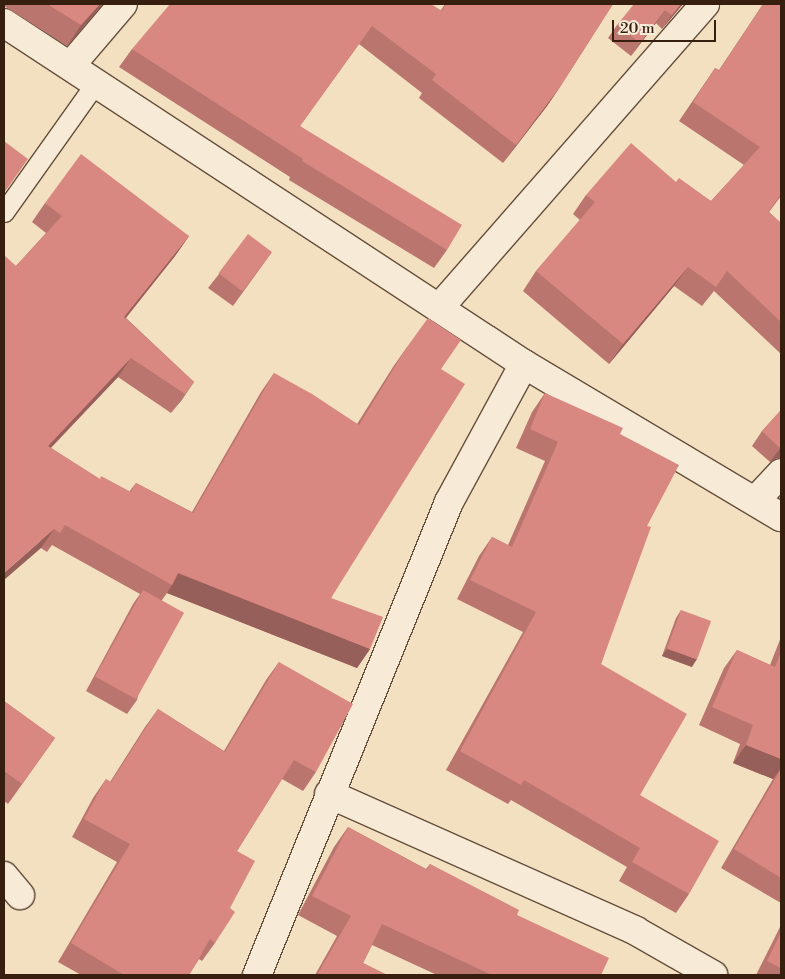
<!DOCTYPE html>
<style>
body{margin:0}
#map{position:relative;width:785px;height:979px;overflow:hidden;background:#f3e0c1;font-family:"Libre Bodoni",serif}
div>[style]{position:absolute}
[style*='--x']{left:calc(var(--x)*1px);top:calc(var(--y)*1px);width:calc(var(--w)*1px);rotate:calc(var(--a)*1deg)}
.roads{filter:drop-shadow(1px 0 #664f3c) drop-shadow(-1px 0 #664f3c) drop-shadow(0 1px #664f3c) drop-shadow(0 -1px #664f3c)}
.lane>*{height:19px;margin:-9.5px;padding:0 9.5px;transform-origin:9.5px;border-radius:9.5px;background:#f7ebd7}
.street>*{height:28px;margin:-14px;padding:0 14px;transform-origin:14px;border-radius:14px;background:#f7ebd7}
.wall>*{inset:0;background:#ba756f}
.shaded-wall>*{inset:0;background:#975f5a}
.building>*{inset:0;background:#d88881;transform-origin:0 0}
span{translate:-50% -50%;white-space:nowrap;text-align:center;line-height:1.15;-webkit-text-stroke:4.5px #f7ebd7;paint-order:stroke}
.frame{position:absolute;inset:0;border:5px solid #371f10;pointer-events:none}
.scale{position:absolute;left:612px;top:20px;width:104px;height:22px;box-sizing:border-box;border:2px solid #371f10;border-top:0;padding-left:6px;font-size:15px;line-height:18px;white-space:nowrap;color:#371f10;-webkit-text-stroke:4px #f7ebd7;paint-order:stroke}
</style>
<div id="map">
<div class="roads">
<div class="lane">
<div style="--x:4;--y:212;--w:157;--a:-54.6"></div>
</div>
<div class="street">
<div style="--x:4;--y:23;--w:622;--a:33.26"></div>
<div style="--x:524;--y:364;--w:299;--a:30.8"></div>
<div style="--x:71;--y:65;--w:80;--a:-49.6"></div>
<div style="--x:439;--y:308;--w:404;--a:-48.8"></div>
<div style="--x:755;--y:501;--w:38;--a:-47"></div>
<div style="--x:329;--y:794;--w:336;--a:24"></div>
<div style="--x:636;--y:931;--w:89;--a:29.7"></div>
<div style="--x:4;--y:876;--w:25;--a:50"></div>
<div style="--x:257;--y:975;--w:510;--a:-67.91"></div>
<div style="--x:449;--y:502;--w:157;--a:-61.5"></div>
</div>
</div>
<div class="wall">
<div style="clip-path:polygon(4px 4px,103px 4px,67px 46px,4px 6px)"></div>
<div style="clip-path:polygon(445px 4px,613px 4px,560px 87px,547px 106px,503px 163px,419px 98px,422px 93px,359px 44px,300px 126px,447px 250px,434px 268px,289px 180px,290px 177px,119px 67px,132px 49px,441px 10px)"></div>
<div style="clip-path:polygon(683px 4px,662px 29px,656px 23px,631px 56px,608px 38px,617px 25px)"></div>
<div style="clip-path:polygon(763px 4px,781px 4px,781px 196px,769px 212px,781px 223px,781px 354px,714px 291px,702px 306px,674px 286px,609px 364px,523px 291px,536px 271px,580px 220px,573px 214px,586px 195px,676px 182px,711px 201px,744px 165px,679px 121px,715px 68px,719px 70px)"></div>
<div style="clip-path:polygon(45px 203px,189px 236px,175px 256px,126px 318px,194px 382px,171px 413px,118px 377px,51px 448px,99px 479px,129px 492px,136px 483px,192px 512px,261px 392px,274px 373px,357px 424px,393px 367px,407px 347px,441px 369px,331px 598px,370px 649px,357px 668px,167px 593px,162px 600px,137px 700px,127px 714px,86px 691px,133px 604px,140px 594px,52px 545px,47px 552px,41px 548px,16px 266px,46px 233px,32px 222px)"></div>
<div style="clip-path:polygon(272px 252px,233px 306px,208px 288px,219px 274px)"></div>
<div style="clip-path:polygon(545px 393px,620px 434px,647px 526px,601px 664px,640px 795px,689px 894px,676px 913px,619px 881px,627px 867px,511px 800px,508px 804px,446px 770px,523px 632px,457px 599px,479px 556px,492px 537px,508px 545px,545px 461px,516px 448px,532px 412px)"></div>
<div style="clip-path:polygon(781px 410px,781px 459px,777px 458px,770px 462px,752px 446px,762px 431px)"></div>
<div style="clip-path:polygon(681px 610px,692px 667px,662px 656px,676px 618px)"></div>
<div style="clip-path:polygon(781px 637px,781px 903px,721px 868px,773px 779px,733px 763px,740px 744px,699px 725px,724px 668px,737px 650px,770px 665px)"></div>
<div style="clip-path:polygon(279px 662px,316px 772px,303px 791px,282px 779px,237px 851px,230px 908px,215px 943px,202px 961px,199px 959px,189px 975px,81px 975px,58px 962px,117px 862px,72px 837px,93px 798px,106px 779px,110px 782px,145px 727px,158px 709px,224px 751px,266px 680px)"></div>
<div style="clip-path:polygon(4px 701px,55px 738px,8px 804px,4px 801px)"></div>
<div style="clip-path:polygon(348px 827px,426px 869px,430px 864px,517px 915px,601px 975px,437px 975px,372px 945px,363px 963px,387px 975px,315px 975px,337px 936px,298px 915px,334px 847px)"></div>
<div style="clip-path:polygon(781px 925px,781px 975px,756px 975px)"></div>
</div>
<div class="shaded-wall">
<div style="clip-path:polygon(100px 4px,103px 4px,67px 46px,81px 25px)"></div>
<div style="clip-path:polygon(681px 4px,683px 4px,662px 29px,672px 15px)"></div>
<div style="clip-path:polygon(665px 10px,656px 23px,631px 56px,640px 43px)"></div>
<div style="clip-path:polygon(560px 87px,547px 106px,503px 163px,516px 145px)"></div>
<div style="clip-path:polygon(189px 236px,175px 256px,111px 336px,124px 317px)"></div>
<div style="clip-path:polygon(688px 267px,674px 286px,609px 364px,623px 344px)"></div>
<div style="clip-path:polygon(131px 358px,118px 377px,34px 465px,48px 446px)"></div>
<div style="clip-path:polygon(194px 382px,181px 401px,171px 413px,185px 394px)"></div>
<div style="clip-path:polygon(781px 447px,781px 459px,777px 458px,770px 462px)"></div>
<div style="clip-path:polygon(54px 529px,41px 548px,4px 580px,4px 573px)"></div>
<div style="clip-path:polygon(178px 573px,370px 649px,357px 668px,167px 593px,172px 585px)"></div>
<div style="clip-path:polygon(667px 649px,697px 659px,692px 667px,662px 656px)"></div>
<div style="clip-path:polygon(746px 745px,781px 759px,781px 768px,773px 779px,733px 763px)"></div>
</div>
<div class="building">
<div style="clip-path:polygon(47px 4px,100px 4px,81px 25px)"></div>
<div style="clip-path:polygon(170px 4px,431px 4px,442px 11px,446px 4px,613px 4px,560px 87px,516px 145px,432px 80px,436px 74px,372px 26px,300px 126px,462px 225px,447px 250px,302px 161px,303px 159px,132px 49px)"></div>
<div style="clip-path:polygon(634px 4px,681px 4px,672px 15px,665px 10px,640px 43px,617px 25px)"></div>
<div style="clip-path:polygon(763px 4px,781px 4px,781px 194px,768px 212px,781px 223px,781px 322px,727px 271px,716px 287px,688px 267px,623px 344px,536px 271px,595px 202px,586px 195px,631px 143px,676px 182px,679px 178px,711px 201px,760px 147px,693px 102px,715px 68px,719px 71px)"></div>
<div style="clip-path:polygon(4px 141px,28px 159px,4px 193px)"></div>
<div style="clip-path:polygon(81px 154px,189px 236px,124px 317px,194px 382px,185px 394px,131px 358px,48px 446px,100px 479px,101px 476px,131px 492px,136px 483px,193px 513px,274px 373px,312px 394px,359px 425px,407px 347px,428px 318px,461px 340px,441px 369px,465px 384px,331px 598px,383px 617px,370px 649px,178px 573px,172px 585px,65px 525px,60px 533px,54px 529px,4px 573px,4px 255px,16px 266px,62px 216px,45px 203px)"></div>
<div style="left:248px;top:234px;width:30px;height:49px;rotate:37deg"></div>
<div style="clip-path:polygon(545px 393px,623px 428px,620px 434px,679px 465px,647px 526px,651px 527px,601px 664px,687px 714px,640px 795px,719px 841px,689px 894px,632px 862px,640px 848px,524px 780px,521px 785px,460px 751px,536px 612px,470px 580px,492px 537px,512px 547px,558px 442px,530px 429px)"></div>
<div style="clip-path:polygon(781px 410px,781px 447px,780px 448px,762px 431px)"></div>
<div style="left:143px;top:590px;width:47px;height:99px;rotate:29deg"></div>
<div style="left:681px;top:610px;width:32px;height:41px;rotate:20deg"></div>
<div style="clip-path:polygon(737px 650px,775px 667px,781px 652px,781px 759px,746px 745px,753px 725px,712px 707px)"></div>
<div style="clip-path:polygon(279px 662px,353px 704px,316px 772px,294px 760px,237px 851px,255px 861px,230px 908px,235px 912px,215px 943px,210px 939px,189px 975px,124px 975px,71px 943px,130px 844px,84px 819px,106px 779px,111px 782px,158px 709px,225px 752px)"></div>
<div style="clip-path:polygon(4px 701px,55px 738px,22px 784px,4px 771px)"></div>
<div style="clip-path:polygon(781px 769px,781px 878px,734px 849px)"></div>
<div style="clip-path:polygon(348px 827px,427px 870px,430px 864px,519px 910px,517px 915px,609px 958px,601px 975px,492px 975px,382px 924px,363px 963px,387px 975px,317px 975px,351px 916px,312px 896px)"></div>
<div style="clip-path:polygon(781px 932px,781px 968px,767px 961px)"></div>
</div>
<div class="frame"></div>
<div class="scale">20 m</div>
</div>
